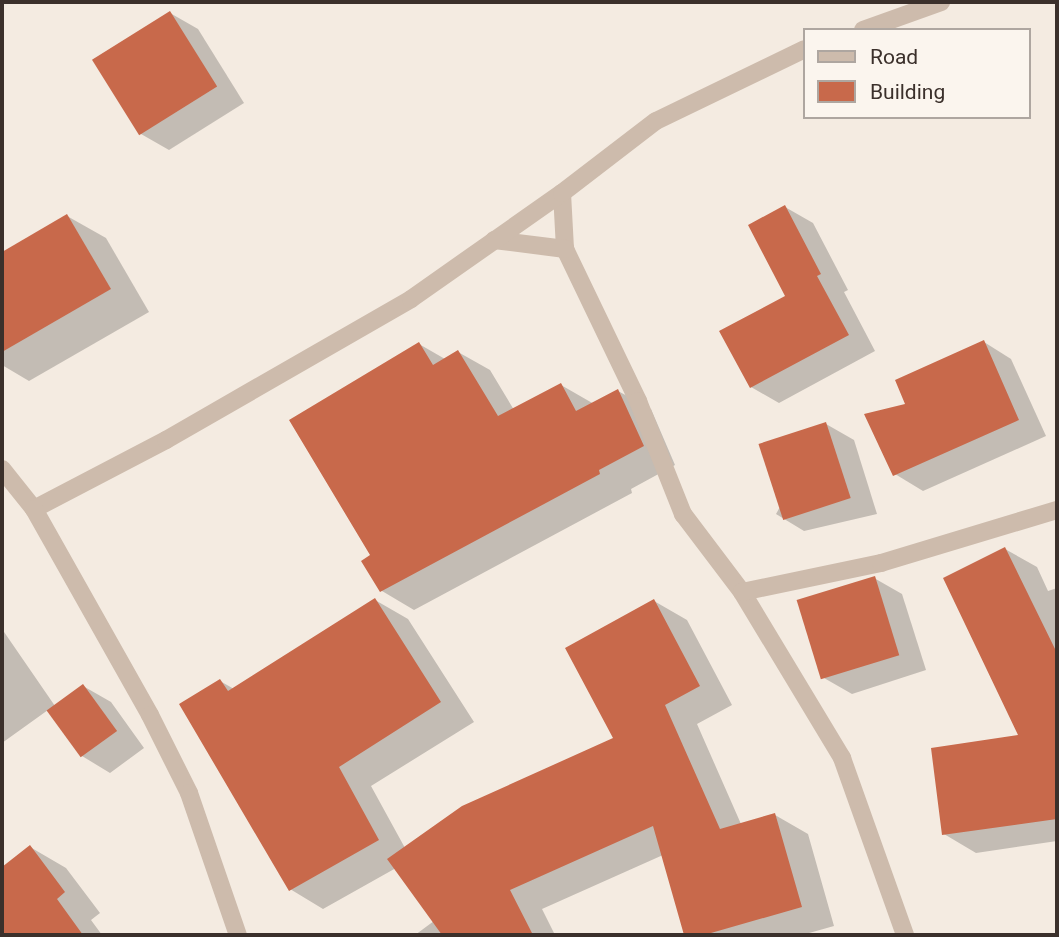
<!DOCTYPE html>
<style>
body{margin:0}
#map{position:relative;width:1059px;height:937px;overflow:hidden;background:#f4ebe1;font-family:Roboto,sans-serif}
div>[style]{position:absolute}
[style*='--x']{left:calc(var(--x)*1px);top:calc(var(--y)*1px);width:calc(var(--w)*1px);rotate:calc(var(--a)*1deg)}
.shadow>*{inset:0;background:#0003}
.building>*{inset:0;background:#c8694b;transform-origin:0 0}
.minor>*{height:18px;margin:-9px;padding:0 9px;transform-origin:9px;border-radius:9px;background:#cdbbac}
span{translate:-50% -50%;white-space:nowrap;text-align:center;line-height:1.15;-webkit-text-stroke:7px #fbf5ee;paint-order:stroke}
.frame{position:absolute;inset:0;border:4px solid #3b302b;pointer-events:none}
.legend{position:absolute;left:803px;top:28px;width:228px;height:91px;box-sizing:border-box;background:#fbf5ee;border:2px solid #aea6a0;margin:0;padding:9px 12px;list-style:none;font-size:21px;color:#3b302b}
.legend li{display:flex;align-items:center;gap:14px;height:35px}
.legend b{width:35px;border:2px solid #aea6a0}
</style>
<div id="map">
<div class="shadow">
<div style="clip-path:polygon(170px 13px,198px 29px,244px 103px,169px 150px,141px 134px,94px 60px)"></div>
<div style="clip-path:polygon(785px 207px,813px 223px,848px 290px,844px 292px,875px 351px,779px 403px,751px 387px,788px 297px)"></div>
<div style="clip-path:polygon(67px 216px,106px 238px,149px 312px,29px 381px,2px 365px,2px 254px)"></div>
<div style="clip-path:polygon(984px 342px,1011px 359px,1046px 436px,923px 491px,895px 474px)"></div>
<div style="clip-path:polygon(419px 344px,445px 359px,458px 352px,490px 370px,514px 410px,561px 385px,594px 404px,618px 391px,651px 409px,675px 465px,631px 489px,632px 493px,414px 610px,382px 591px,372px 556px)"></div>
<div style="clip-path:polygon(826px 424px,854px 440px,877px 514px,804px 531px,776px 514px)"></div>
<div style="clip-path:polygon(1005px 549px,1037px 567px,1048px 591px,1057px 588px,1057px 841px,976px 853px,944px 834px,1021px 736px)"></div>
<div style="clip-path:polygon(874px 578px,902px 594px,926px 670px,852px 694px,824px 678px)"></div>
<div style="clip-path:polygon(375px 600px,408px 619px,474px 722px,371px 786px,405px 848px,616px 739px,654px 601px,687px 620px,732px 705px,697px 724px,741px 824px,775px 815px,808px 834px,834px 926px,802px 935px,685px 935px,663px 855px,542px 909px,555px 935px,415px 935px,434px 921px,396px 868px,323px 909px,290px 889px,220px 681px,234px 689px)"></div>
<div style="clip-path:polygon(2px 629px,55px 706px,83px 686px,111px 702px,144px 748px,110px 773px,82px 756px,48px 710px,2px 743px)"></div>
<div style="clip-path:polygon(30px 847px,66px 868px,100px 913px,91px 920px,102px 935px,2px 935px,2px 869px)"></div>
</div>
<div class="building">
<div style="left:170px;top:11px;width:89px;height:92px;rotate:58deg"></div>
<div style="clip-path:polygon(785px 205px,821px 274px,817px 276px,849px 335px,750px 388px,719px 331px,785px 296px,748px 225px)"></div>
<div style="clip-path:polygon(67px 214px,111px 289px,2px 352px,2px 252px)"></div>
<div style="clip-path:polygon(984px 340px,1019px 420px,893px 476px,864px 414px,905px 404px,895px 380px)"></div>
<div style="clip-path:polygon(419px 342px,433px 365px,458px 350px,498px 416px,561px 383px,576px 411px,618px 389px,644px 446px,599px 470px,600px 474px,380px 592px,361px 561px,370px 555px,289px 420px)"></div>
<div style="left:826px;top:422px;width:80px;height:71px;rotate:72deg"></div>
<div style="clip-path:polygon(1005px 547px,1057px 653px,1057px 819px,942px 835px,931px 748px,1018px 735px,943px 578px)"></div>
<div style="left:875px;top:576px;width:83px;height:82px;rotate:73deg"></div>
<div style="clip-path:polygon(375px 598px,441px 702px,339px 767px,379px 840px,289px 891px,179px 704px,220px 679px,228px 691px)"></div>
<div style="clip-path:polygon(654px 599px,700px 686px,665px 705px,720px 829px,775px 813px,802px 907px,704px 935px,684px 935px,653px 826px,510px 890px,533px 935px,442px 935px,387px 859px,462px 806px,613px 738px,565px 648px)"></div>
<div style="left:83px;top:684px;width:58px;height:45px;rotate:54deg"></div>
<div style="clip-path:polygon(30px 845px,65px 892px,57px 899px,83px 935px,2px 935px,2px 867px)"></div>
</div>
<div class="minor">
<div style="--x:863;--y:30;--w:83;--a:-19.7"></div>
<div style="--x:562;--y:193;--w:56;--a:86.9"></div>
<div style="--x:565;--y:249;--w:169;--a:64.3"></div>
<div style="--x:638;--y:401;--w:122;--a:68.3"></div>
<div style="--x:683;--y:514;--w:98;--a:52.9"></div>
<div style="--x:742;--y:592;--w:194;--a:58.9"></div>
<div style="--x:842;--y:758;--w:188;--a:70.4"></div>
<div style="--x:494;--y:240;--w:72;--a:7.2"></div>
<div style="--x:2;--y:469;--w:51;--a:51.3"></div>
<div style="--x:34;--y:509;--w:149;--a:-27.6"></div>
<div style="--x:166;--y:440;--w:283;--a:-29.9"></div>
<div style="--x:411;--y:299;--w:184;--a:-35.1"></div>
<div style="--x:562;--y:193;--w:118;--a:-37.5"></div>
<div style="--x:656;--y:121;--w:165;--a:-25.8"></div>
<div style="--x:34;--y:509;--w:236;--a:60.6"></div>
<div style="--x:150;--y:715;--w:87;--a:63.4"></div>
<div style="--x:189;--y:793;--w:150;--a:71"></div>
<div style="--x:742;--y:592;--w:142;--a:-11.8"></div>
<div style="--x:881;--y:563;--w:184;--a:-16.8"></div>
</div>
<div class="frame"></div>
<ul class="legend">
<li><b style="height:9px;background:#cdbbac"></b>Road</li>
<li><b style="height:19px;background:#c8694b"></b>Building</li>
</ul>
</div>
